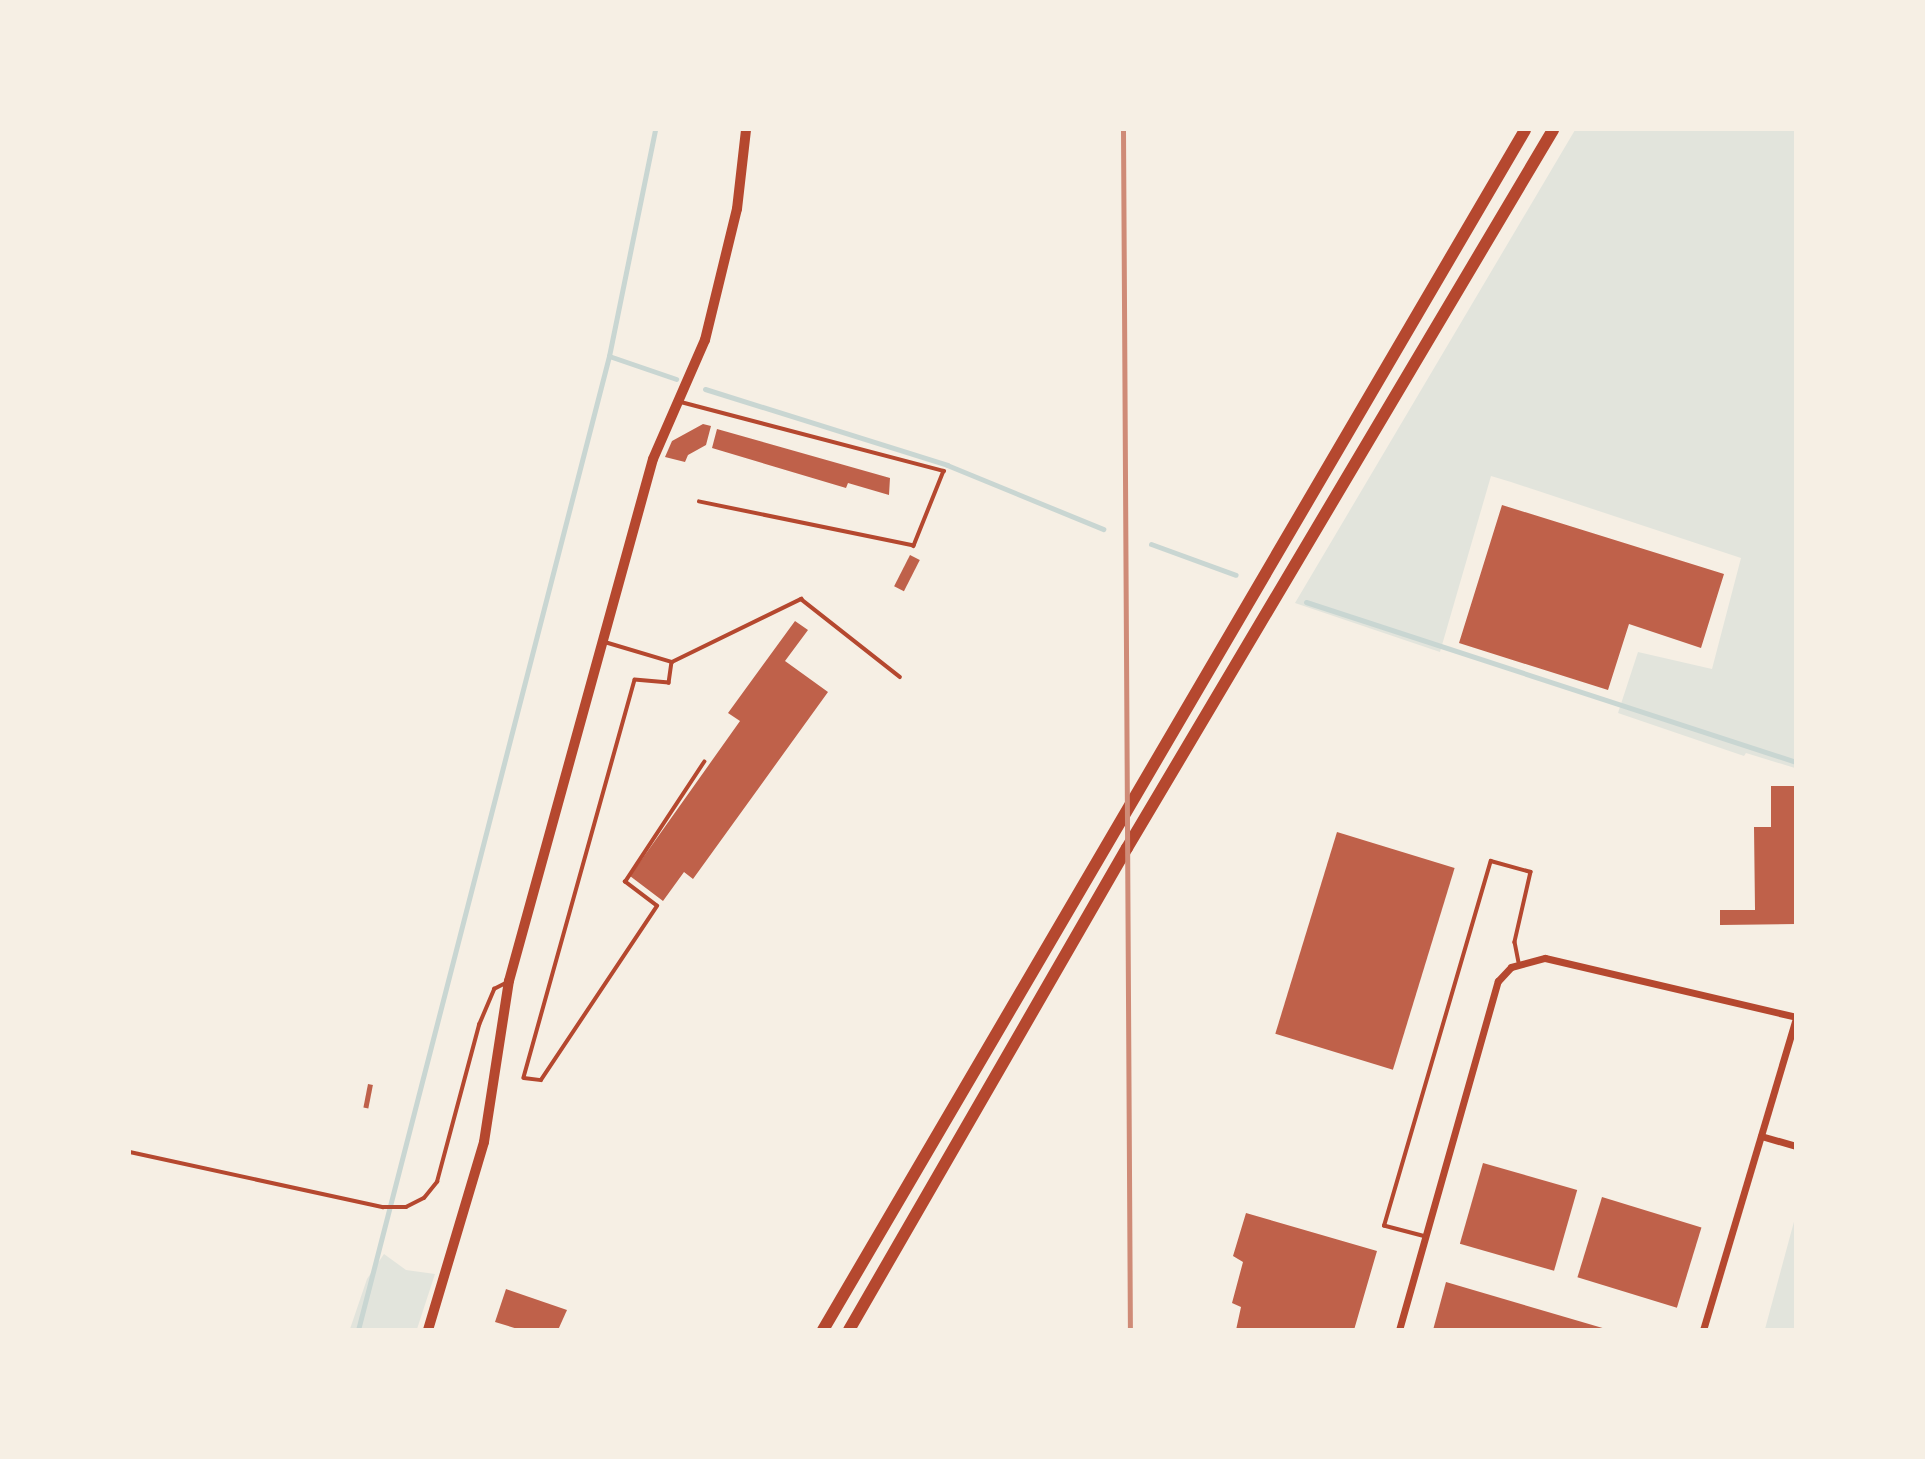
<!DOCTYPE html>
<style>
body{margin:0}
#map{position:relative;width:1925px;height:1459px;overflow:hidden;background:#f6efe4;font-family:"PT Sans Narrow",sans-serif}
div>[style]{position:absolute}
[style*='--x']{left:calc(var(--x)*1px);top:calc(var(--y)*1px);width:calc(var(--w)*1px);rotate:calc(var(--a)*1deg)}
.green>*{inset:0;background:#e2e4dc}
.stream>*{height:5px;margin:-2.5px;padding:0 2.5px;transform-origin:2.5px;border-radius:2.5px;background:#c9d6d2}
.building>*{inset:0;background:#bf614a;transform-origin:0 0}
.service>*{height:3.5px;margin:-1.75px;padding:0 1.75px;transform-origin:1.75px;border-radius:1.75px;background:#b5482f}
.minor>*{height:7px;margin:-3.5px;padding:0 3.5px;transform-origin:3.5px;border-radius:3.5px;background:#b5482f}
.tertiary>*{height:10px;margin:-5px;padding:0 5px;transform-origin:5px;border-radius:5px;background:#b5482f}
.trunk>*{height:12px;margin:-6px;padding:0 6px;transform-origin:6px;border-radius:6px;background:#b5482f}
.rail>*{height:5px;margin:-2.5px;padding:0 2.5px;transform-origin:2.5px;border-radius:2.5px;background:#cf8b77}
span{translate:-50% -50%;white-space:nowrap;text-align:center;line-height:1.15;-webkit-text-stroke:7px #f6efe4;paint-order:stroke}
.frame{position:absolute;inset:0;border:131px solid #f6efe4;pointer-events:none}
</style>
<div id="map">
<div class="green">
<div style="clip-path:polygon(1575px 130px,1795px 130px,1795px 768px,1746px 753px,1744px 756px,1618px 713px,1638px 652px,1712px 669px,1741px 558px,1511px 482px,1491px 476px,1440px 652px,1295px 603px)"></div>
<div style="clip-path:polygon(1795px 1218px,1795px 1329px,1765px 1329px)"></div>
<div style="clip-path:polygon(384px 1254px,406px 1270px,435px 1274px,417px 1329px,350px 1329px,367px 1279px)"></div>
</div>
<div class="stream">
<div style="--x:609;--y:356;--w:71;--a:18.9"></div>
<div style="--x:705;--y:389;--w:254;--a:17.4"></div>
<div style="--x:947;--y:465;--w:169;--a:22.3"></div>
<div style="--x:1151;--y:544;--w:90;--a:20"></div>
<div style="--x:1306;--y:602;--w:515;--a:18.08"></div>
<div style="--x:358;--y:1330;--w:1006;--a:-75.55"></div>
<div style="--x:609;--y:356;--w:231;--a:-78.5"></div>
</div>
<div class="building">
<div style="clip-path:polygon(703px 424px,711px 426px,706px 445px,688px 455px,685px 462px,665px 457px,672px 441px)"></div>
<div style="clip-path:polygon(717px 429px,890px 478px,889px 495px,848px 483px,846px 488px,712px 448px)"></div>
<div style="clip-path:polygon(1502px 505px,1724px 574px,1701px 648px,1629px 624px,1608px 690px,1459px 643px)"></div>
<div style="left:910px;top:555px;width:11px;height:35px;rotate:27deg"></div>
<div style="clip-path:polygon(795px 621px,808px 630px,785px 661px,828px 692px,693px 879px,684px 872px,663px 901px,630px 876px,740px 721px,728px 713px)"></div>
<div style="clip-path:polygon(1771px 786px,1796px 786px,1796px 924px,1720px 925px,1720px 910px,1755px 910px,1754px 827px,1771px 827px)"></div>
<div style="left:1337px;top:832px;width:123px;height:211px;rotate:17deg"></div>
<div style="left:368px;top:1084px;width:5px;height:24px;rotate:11deg"></div>
<div style="left:1483px;top:1163px;width:98px;height:84px;rotate:16deg"></div>
<div style="left:1602px;top:1197px;width:104px;height:84px;rotate:17deg"></div>
<div style="clip-path:polygon(1246px 1213px,1377px 1251px,1354px 1330px,1236px 1330px,1241px 1307px,1232px 1303px,1243px 1262px,1233px 1256px)"></div>
<div style="clip-path:polygon(1446px 1282px,1606px 1329px,1606px 1330px,1433px 1330px)"></div>
<div style="clip-path:polygon(506px 1289px,567px 1310px,558px 1330px,521px 1330px,495px 1322px)"></div>
</div>
<div class="service">
<div style="--x:681;--y:402;--w:272;--a:14.7"></div>
<div style="--x:944;--y:471;--w:81;--a:111.8"></div>
<div style="--x:914;--y:546;--w:219;--a:-168.4"></div>
<div style="--x:605;--y:642;--w:70;--a:16.6"></div>
<div style="--x:672;--y:662;--w:144;--a:-26"></div>
<div style="--x:801;--y:599;--w:126;--a:38.2"></div>
<div style="--x:672;--y:662;--w:21;--a:98"></div>
<div style="--x:669;--y:683;--w:34;--a:-175"></div>
<div style="--x:635;--y:680;--w:413;--a:105.6"></div>
<div style="--x:524;--y:1078;--w:17;--a:7"></div>
<div style="--x:541;--y:1080;--w:209;--a:-56.3"></div>
<div style="--x:657;--y:906;--w:40;--a:-143"></div>
<div style="--x:625;--y:882;--w:144;--a:-56.6"></div>
<div style="--x:130;--y:1152;--w:259;--a:12.3"></div>
<div style="--x:383;--y:1207;--w:23;--a:0"></div>
<div style="--x:406;--y:1207;--w:20;--a:-27"></div>
<div style="--x:424;--y:1198;--w:21;--a:-51"></div>
<div style="--x:437;--y:1182;--w:163;--a:-75"></div>
<div style="--x:479;--y:1025;--w:39;--a:-67"></div>
<div style="--x:494;--y:989;--w:16;--a:-27"></div>
<div style="--x:1426;--y:1237;--w:43;--a:-165.3"></div>
<div style="--x:1384;--y:1226;--w:380;--a:-73.7"></div>
<div style="--x:1491;--y:861;--w:41;--a:15.4"></div>
<div style="--x:1531;--y:872;--w:72;--a:102.9"></div>
<div style="--x:1515;--y:942;--w:20;--a:79"></div>
</div>
<div class="minor">
<div style="--x:1761;--y:1136;--w:36;--a:16"></div>
<div style="--x:1399;--y:1330;--w:363;--a:-74.2"></div>
<div style="--x:1498;--y:981;--w:19;--a:-47"></div>
<div style="--x:1511;--y:967;--w:35;--a:-15"></div>
<div style="--x:1545;--y:958;--w:258;--a:13.2"></div>
<div style="--x:1703;--y:1330;--w:325;--a:-73.4"></div>
</div>
<div class="tertiary">
<div style="--x:428;--y:1330;--w:196;--a:-73.4"></div>
<div style="--x:484;--y:1142;--w:163;--a:-81.2"></div>
<div style="--x:509;--y:981;--w:541;--a:-74.58"></div>
<div style="--x:653;--y:459;--w:130;--a:-66.4"></div>
<div style="--x:705;--y:340;--w:135;--a:-76.3"></div>
<div style="--x:737;--y:209;--w:80;--a:-83.5"></div>
</div>
<div class="trunk">
<div style="--x:823;--y:1330;--w:1390;--a:-59.67"></div>
<div style="--x:849;--y:1330;--w:556;--a:-60.03"></div>
<div style="--x:1127;--y:848;--w:835;--a:-59.32"></div>
</div>
<div class="rail">
<div style="--x:1123;--y:130;--w:1200;--a:89.67"></div>
</div>
<div class="frame"></div>
</div>
